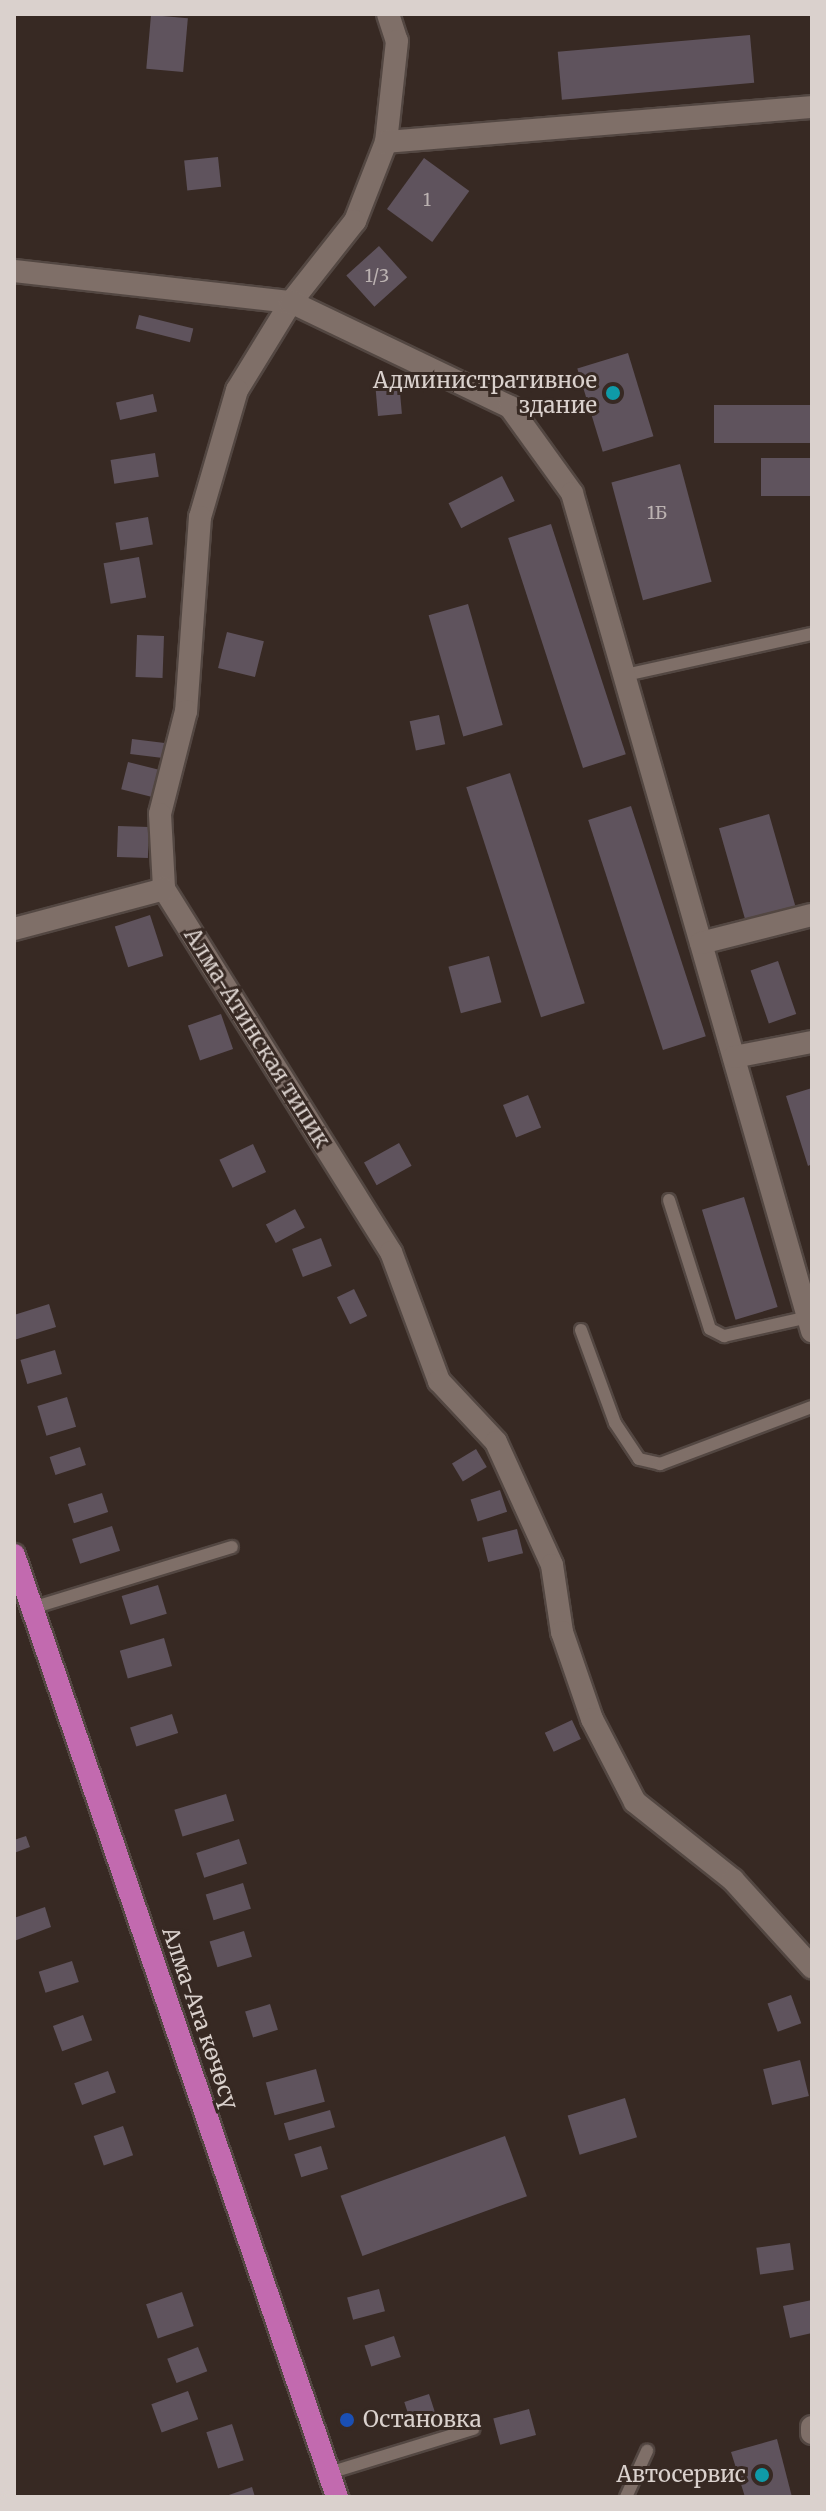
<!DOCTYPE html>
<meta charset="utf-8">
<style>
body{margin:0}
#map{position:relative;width:826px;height:2511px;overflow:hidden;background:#372923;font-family:Merriweather,serif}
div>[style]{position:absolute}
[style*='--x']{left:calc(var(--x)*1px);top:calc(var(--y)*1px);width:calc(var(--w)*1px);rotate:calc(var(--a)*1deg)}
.building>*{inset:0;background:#5f535d;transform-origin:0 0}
.roads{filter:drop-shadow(2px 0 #534742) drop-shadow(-2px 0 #534742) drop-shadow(0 2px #534742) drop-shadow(0 -2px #534742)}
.service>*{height:12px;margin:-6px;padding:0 6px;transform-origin:6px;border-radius:6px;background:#7f6f68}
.minor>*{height:22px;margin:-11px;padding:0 11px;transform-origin:11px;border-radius:11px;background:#7f6f68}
.trunk>*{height:22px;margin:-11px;padding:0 11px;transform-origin:11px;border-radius:11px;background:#c26aaf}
.dots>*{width:22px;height:22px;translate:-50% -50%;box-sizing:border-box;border:4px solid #372923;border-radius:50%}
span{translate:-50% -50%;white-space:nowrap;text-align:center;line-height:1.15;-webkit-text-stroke:6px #372923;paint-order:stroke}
.number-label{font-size:18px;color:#bbb2b1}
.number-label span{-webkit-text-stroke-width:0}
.poi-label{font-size:22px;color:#dad1cd}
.right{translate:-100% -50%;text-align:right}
.left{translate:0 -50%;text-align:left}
.street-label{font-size:22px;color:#dad1cd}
.frame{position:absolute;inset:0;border:16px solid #dad1cd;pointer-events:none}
</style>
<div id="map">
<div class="building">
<div style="left:151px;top:15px;width:37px;height:54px;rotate:5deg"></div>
<div style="left:750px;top:35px;width:48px;height:193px;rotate:85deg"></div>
<div style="left:218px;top:157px;width:30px;height:34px;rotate:84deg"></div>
<div style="left:424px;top:158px;width:56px;height:63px;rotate:36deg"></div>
<div style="left:379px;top:246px;width:42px;height:44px;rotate:48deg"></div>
<div style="left:139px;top:315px;width:56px;height:14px;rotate:14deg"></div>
<div style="left:628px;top:353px;width:87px;height:53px;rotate:73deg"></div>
<div style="left:399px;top:381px;width:33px;height:24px;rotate:85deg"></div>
<div style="left:153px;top:394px;width:18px;height:38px;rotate:77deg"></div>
<div style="left:812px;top:405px;width:38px;height:98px;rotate:90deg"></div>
<div style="left:155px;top:453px;width:24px;height:45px;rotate:81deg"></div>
<div style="left:812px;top:458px;width:38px;height:51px;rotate:90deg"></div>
<div style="left:680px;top:464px;width:122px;height:71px;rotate:75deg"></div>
<div style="left:502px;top:476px;width:28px;height:60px;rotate:63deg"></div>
<div style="left:148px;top:517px;width:28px;height:33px;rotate:80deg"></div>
<div style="left:551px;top:524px;width:242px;height:45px;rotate:72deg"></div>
<div style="left:139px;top:557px;width:41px;height:36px;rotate:80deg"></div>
<div style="left:468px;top:604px;width:126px;height:41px;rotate:74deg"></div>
<div style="left:227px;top:632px;width:38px;height:37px;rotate:14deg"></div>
<div style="left:137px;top:635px;width:27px;height:42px;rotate:2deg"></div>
<div style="left:439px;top:715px;width:30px;height:30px;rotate:78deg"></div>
<div style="left:132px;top:739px;width:35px;height:15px;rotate:7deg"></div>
<div style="left:128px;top:762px;width:34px;height:28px;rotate:14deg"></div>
<div style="left:510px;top:773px;width:242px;height:46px;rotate:72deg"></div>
<div style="left:631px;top:806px;width:242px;height:45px;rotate:72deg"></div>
<div style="left:769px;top:814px;width:99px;height:52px;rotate:74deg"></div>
<div style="left:118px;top:826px;width:31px;height:31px;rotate:2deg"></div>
<div style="left:150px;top:915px;width:43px;height:37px;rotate:72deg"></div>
<div style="left:489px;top:956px;width:48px;height:42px;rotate:75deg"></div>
<div style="left:778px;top:961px;width:56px;height:29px;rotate:71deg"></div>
<div style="left:221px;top:1014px;width:37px;height:35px;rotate:71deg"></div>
<div style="clip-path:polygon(812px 1088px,812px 1164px,808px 1166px,786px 1096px)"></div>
<div style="left:528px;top:1095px;width:35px;height:27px;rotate:68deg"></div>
<div style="left:399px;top:1143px;width:26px;height:40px;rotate:61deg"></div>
<div style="left:253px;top:1144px;width:31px;height:37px;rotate:65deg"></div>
<div style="left:744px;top:1197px;width:115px;height:44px;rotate:73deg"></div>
<div style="left:295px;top:1209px;width:21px;height:33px;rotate:62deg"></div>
<div style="left:321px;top:1238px;width:30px;height:31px;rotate:69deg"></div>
<div style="left:354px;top:1289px;width:30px;height:19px;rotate:64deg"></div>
<div style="clip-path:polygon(49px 1304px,56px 1327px,14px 1340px,14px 1315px)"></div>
<div style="left:55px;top:1350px;width:25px;height:36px;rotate:74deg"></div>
<div style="left:67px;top:1397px;width:31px;height:31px;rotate:73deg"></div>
<div style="left:80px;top:1447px;width:19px;height:32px;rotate:72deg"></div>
<div style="left:476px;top:1449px;width:21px;height:28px;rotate:59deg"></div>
<div style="left:500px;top:1490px;width:23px;height:31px;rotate:72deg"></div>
<div style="left:102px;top:1493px;width:20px;height:36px;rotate:72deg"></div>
<div style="left:112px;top:1526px;width:26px;height:42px;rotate:72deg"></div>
<div style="left:517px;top:1529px;width:25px;height:36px;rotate:76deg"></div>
<div style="left:158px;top:1585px;width:30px;height:38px;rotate:73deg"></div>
<div style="left:164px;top:1638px;width:29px;height:46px;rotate:74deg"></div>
<div style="left:172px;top:1714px;width:20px;height:44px;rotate:72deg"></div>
<div style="left:572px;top:1720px;width:21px;height:30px;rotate:65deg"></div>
<div style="left:226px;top:1794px;width:28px;height:54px;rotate:73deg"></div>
<div style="clip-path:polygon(26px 1836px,30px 1847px,14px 1853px,14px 1840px)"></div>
<div style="left:239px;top:1839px;width:26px;height:45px;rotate:72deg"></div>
<div style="left:243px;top:1883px;width:27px;height:39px;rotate:73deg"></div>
<div style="clip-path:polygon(45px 1907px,51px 1927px,14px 1941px,14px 1918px)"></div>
<div style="left:244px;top:1931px;width:27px;height:36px;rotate:73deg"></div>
<div style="left:72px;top:1961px;width:22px;height:35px;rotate:72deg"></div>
<div style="left:791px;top:1995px;width:30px;height:25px;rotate:70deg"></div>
<div style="left:270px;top:2004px;width:27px;height:26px;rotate:73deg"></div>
<div style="left:83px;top:2015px;width:27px;height:32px;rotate:70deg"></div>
<div style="left:800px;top:2060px;width:37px;height:38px;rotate:76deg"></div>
<div style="left:316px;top:2069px;width:34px;height:52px;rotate:75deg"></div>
<div style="left:108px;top:2071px;width:23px;height:36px;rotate:70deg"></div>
<div style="left:625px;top:2098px;width:41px;height:60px;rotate:73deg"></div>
<div style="left:330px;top:2110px;width:18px;height:48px;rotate:74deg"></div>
<div style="left:123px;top:2126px;width:31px;height:31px;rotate:71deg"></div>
<div style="left:505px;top:2136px;width:64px;height:175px;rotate:70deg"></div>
<div style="left:321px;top:2146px;width:24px;height:28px;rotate:73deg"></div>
<div style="left:790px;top:2243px;width:27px;height:34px;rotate:82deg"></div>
<div style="left:379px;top:2289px;width:23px;height:33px;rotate:75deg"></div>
<div style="left:182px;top:2292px;width:36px;height:38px;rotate:71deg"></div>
<div style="clip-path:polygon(812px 2300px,812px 2333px,790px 2338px,783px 2306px)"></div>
<div style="left:394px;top:2336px;width:22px;height:31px;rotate:72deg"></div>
<div style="left:198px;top:2347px;width:26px;height:33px;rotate:69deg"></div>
<div style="left:188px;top:2391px;width:30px;height:39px;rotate:70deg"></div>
<div style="left:429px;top:2394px;width:26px;height:26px;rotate:72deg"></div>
<div style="left:529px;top:2409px;width:27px;height:37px;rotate:75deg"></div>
<div style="left:232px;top:2424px;width:38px;height:27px;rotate:72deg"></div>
<div style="clip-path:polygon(777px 2439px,792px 2497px,745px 2497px,731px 2452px)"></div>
<div style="clip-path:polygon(252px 2487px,255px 2497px,223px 2497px)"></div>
</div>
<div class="roads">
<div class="service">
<div style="--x:625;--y:675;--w:191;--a:-12.4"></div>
<div style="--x:669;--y:1200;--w:135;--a:72.4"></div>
<div style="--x:710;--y:1329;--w:16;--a:27"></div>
<div style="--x:724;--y:1336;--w:86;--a:-12.7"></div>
<div style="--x:581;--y:1330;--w:99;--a:69.9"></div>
<div style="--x:615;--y:1423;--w:43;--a:56.3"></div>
<div style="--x:639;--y:1459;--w:22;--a:13"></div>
<div style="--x:660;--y:1464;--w:162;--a:-20.6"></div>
<div style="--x:32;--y:1608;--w:209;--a:-17"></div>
<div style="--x:329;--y:2473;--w:151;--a:-17"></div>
<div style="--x:626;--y:2497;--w:51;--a:-65.5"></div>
</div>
<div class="minor">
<div style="--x:388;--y:14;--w:28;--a:72"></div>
<div style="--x:397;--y:41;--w:102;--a:96.2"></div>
<div style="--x:386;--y:142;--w:85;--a:111.4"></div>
<div style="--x:355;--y:221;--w:103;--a:128.3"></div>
<div style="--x:291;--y:302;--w:103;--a:121.5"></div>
<div style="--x:237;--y:390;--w:132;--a:106.2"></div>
<div style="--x:200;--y:517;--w:195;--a:94.1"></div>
<div style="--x:186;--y:711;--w:106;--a:104.2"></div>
<div style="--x:160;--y:814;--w:75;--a:86.9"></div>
<div style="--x:164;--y:889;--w:428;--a:58"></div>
<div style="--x:391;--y:1252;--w:138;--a:69.6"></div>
<div style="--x:439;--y:1381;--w:83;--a:46.9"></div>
<div style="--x:496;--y:1442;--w:135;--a:65.5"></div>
<div style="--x:552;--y:1565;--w:68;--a:81.5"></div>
<div style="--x:562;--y:1632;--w:92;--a:71"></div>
<div style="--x:592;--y:1719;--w:93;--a:62.6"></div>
<div style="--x:635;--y:1802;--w:125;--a:38.5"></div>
<div style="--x:733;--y:1880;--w:118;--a:47.8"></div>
<div style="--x:386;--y:142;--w:427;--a:-4.7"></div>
<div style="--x:14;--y:271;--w:279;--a:6.4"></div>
<div style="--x:291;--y:302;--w:243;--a:25.6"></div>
<div style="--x:510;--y:407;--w:106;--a:54.2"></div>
<div style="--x:572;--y:493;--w:872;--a:74.02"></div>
<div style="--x:14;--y:929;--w:155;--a:-14.9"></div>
<div style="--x:701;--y:943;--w:114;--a:-14.2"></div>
<div style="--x:734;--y:1057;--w:79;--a:-10.9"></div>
<div style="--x:812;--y:2427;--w:6;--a:90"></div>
</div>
<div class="trunk">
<div style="--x:14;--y:1555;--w:996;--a:71.07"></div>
</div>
</div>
<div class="dots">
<div style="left:613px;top:393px;background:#0f9aa8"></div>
<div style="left:347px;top:2420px;background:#1a4fb4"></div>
<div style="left:762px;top:2475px;background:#0f9aa8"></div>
</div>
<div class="number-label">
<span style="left:427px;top:200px">1</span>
<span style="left:377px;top:276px">1/3</span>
<span style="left:657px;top:513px">1Б</span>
</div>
<div class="poi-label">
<span class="right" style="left:597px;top:393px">Административное<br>здание</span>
<span class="left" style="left:363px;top:2420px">Остановка</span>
<span class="right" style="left:746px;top:2475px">Автосервис</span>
</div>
<div class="street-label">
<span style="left:257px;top:1038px;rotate:58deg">Алма-Атинская типик</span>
<span style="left:200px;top:2018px;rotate:71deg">Алма-Ата көчөсү</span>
</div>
<div class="frame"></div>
</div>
